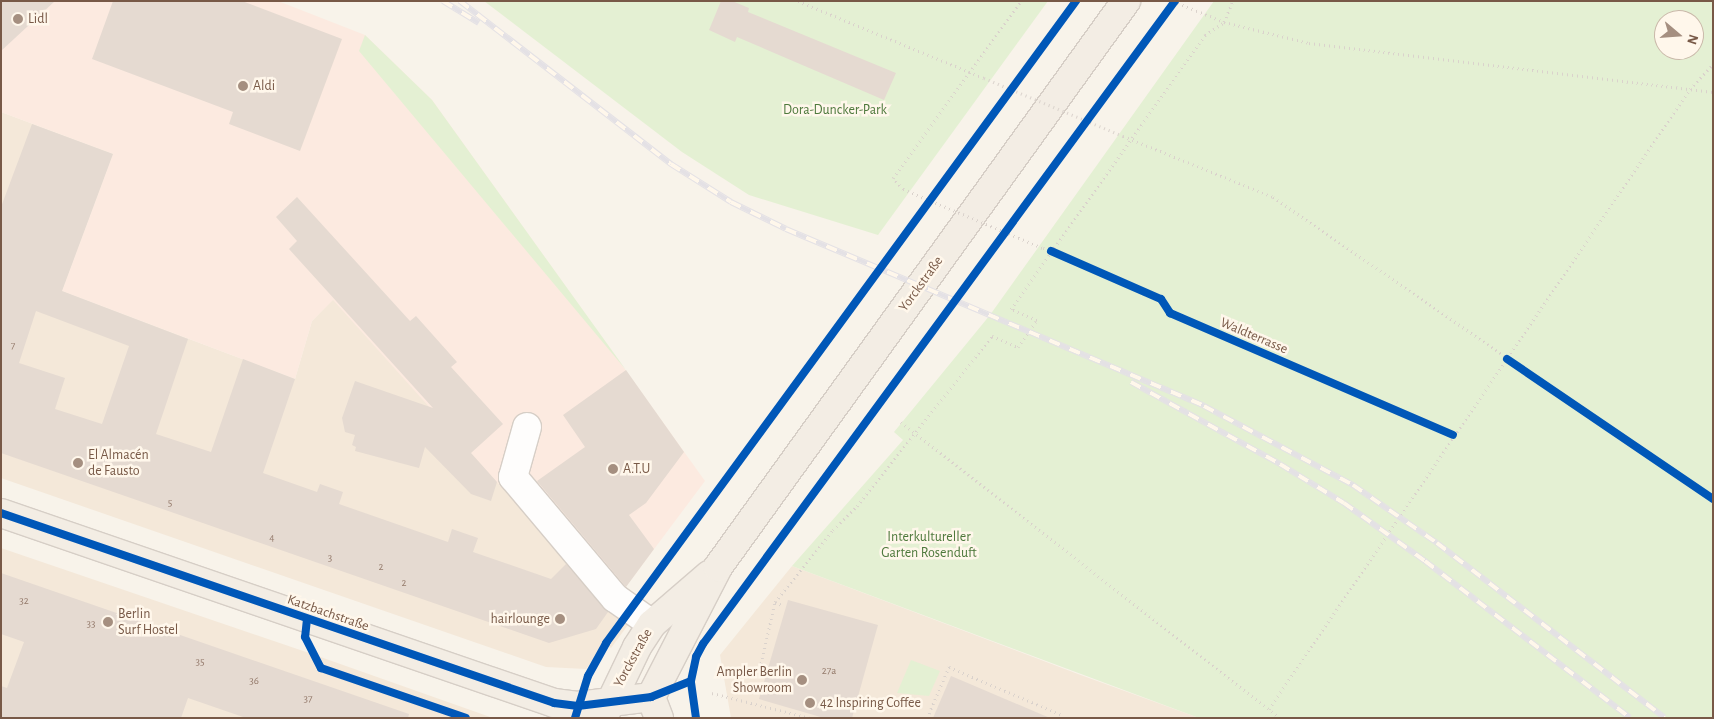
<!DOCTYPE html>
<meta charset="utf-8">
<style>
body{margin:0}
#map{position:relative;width:1714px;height:719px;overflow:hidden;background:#f8f3ea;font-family:"Alegreya Sans",sans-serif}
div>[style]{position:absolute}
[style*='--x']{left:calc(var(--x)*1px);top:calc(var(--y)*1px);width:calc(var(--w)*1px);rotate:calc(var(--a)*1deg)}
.residential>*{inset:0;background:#f4e8d9}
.commercial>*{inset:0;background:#fceae0}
.green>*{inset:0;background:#e4f0d3}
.building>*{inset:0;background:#e5dad1}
.path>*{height:3px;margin-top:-1.5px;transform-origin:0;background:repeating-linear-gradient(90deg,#dad2cc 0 1px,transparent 0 5px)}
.roads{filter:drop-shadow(1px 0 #d6cec6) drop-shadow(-1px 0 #d6cec6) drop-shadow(0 1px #d6cec6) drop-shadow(0 -1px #d6cec6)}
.minor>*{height:28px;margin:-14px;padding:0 14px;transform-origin:14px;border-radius:14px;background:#fefdfc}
.major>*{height:28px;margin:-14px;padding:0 14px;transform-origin:14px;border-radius:14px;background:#f3ede4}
.rail>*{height:5.5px;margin-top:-2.75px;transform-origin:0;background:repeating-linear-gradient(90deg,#fff7eb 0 11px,#e4e1e5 0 22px);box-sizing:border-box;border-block:1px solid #e4e1e5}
.path-bridge>*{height:3px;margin-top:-1.5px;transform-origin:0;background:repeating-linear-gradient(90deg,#dad2cc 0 1px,transparent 0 5px)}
.cycleway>*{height:8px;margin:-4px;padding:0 4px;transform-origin:4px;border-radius:4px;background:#0057b8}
.dots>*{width:14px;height:14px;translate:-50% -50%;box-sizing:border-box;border:2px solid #fff7eb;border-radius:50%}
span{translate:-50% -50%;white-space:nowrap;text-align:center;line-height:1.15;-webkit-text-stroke:5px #fff7eb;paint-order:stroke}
.number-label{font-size:11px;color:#957b6c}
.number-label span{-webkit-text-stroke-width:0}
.poi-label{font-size:14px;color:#785947}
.left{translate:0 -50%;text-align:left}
.right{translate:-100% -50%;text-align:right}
.park-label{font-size:14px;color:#4e793c}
.street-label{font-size:14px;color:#785947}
.frame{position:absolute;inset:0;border:2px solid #785947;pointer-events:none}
.north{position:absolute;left:1654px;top:10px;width:50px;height:50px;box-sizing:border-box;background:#fff7eb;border:1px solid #c9b8a9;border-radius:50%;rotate:108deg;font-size:14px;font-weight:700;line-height:20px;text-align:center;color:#785947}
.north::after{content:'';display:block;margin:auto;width:18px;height:22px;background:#a58f80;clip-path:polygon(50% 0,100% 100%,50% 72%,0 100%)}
</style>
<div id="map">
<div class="residential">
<div style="clip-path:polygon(1px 112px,113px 154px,62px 291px,295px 379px,312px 321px,333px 299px,628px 625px,611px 648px,605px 644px,586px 669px,546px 667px,1px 478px)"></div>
<div style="clip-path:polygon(1px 548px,312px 654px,493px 718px,1px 718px)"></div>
<div style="clip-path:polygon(792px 566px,1078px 674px,1199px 718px,731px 718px,720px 655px)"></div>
</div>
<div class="commercial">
<div style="clip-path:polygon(1px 1px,278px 1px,365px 35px,432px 100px,705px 481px,610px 608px,333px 300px,312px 321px,295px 379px,62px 291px,113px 154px,1px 112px)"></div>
</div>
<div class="green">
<div style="clip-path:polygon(484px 1px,1048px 1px,878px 235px,749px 195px,682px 152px)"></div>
<div style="clip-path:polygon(evenodd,1214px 1px,1713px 1px,1713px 718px,1199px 718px,792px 566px,903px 440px,894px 432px,990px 315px,1214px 1px,1664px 20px,1694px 20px,1694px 50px,1664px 50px,1664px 20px)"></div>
<div style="clip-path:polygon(365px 35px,432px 100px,626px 370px,359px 51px)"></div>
<div style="clip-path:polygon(911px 660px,940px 671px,929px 696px,897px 693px)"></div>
</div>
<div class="building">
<div style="clip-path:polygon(1px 1px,55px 1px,1px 51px)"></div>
<div style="clip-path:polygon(113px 1px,242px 1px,342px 39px,300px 151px,229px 124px,233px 112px,92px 59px)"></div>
<div style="clip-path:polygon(721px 1px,732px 1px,749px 8px,748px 12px,896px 73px,884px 100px,737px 37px,735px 42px,709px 30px)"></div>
<div style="clip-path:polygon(evenodd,32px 124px,113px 154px,62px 291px,188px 339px,156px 434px,211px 452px,243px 359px,295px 379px,263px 473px,317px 492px,320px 484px,343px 492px,339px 504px,448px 542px,452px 529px,478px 538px,473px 552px,551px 579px,566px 564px,608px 612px,596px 629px,549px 643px,1px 453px,1px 207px,32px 124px,36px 311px,129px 346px,102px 424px,55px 409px,65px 378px,19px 363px,36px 311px)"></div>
<div style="clip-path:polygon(297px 197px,410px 321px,416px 316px,457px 362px,451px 367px,503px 424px,471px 453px,497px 482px,491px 501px,471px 494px,425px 447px,419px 468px,355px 451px,356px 447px,352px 445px,355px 435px,345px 432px,342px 418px,355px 381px,433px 408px,289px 249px,297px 241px,276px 217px)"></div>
<div style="clip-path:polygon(626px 370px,684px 452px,646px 503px,629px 515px,654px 549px,626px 587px,537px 481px,585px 447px,563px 415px)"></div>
<div style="clip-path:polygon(1px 573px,409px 714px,408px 718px,246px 718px,188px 698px,181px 718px,1px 718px,1px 686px,7px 688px,24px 642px,1px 634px)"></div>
<div style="clip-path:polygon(788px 600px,878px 625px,852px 718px,824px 718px,759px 699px)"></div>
<div style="clip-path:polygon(951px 676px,970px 684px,1050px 718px,933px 718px)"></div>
</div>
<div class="path">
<div style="--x:798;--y:1;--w:201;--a:22.5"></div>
<div style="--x:1173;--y:1;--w:55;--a:22.4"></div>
<div style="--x:1224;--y:22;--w:88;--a:13.9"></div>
<div style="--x:1309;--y:43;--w:407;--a:6.9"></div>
<div style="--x:1123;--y:136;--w:162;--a:22.1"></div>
<div style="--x:1273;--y:197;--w:534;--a:34.46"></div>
<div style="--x:903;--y:189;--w:15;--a:-132"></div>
<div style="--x:893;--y:178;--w:218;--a:-54.1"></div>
<div style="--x:1043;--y:248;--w:129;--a:23.4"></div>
<div style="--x:1161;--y:299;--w:17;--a:57"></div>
<div style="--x:1170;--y:313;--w:308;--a:23.3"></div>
<div style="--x:901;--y:422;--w:481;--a:38"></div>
<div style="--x:775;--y:602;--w:92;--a:-51.1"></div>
<div style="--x:833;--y:530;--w:34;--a:-45"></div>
<div style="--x:857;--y:506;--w:217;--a:-51.5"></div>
<div style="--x:992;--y:336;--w:28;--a:23"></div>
<div style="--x:1018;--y:347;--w:33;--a:-55"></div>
<div style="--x:1037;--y:320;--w:28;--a:-157"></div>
<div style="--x:1011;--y:309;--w:336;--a:-54.7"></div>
<div style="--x:1205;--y:35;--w:23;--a:-34"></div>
<div style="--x:1224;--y:22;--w:23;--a:-67"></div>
<div style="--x:760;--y:668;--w:68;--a:-77.2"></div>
<div style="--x:775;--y:602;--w:8;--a:23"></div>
<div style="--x:712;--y:693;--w:101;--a:14.3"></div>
<div style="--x:1269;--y:709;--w:749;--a:-55.82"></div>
<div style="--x:1690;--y:89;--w:34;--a:-47"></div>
<div style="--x:927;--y:718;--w:56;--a:-66.7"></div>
<div style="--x:949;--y:667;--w:123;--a:23"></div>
</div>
<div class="roads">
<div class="minor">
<div style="--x:527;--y:427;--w:52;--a:105.6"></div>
<div style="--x:513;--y:477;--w:158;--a:49.9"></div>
<div style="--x:615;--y:598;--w:45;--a:35.1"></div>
</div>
<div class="major">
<div style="--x:1;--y:513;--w:585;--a:18.96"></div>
<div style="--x:554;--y:703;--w:24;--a:7"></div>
<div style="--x:578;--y:706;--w:74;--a:-7"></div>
<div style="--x:604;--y:716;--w:76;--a:-64.4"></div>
<div style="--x:637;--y:647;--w:27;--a:-57"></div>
<div style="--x:652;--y:624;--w:75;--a:-40.7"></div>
<div style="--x:659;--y:718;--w:22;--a:-111"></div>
<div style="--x:651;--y:697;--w:146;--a:-62.7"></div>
<div style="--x:718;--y:567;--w:698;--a:-54.21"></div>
</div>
</div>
<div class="rail">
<div style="--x:443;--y:1;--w:42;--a:31.4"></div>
<div style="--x:460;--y:1;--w:267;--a:37.7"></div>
<div style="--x:671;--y:164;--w:71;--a:32.3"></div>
<div style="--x:731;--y:202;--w:61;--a:26.1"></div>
<div style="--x:786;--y:229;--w:454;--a:22.9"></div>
<div style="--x:1204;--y:406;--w:169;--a:27.9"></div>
<div style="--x:1353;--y:485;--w:102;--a:34.6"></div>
<div style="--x:1437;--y:543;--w:287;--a:37.5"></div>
<div style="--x:1131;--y:382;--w:170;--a:28.8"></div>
<div style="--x:1280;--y:464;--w:75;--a:31.4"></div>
<div style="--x:1344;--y:503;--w:100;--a:35.6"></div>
<div style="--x:1425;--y:561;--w:258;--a:37.4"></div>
</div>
<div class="path-bridge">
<div style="--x:984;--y:78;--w:151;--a:22.6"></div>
<div style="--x:903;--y:189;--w:152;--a:22.9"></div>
</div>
<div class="cycleway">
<div style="--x:1051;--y:251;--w:120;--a:23.6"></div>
<div style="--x:1161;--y:299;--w:17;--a:57"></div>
<div style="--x:1170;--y:313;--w:308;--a:23.3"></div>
<div style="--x:1507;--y:359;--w:249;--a:34.2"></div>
<div style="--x:1;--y:513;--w:585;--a:18.96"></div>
<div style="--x:554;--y:703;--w:24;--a:7"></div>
<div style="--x:578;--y:706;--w:74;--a:-7"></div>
<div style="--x:651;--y:697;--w:43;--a:-21.8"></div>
<div style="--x:307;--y:619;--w:18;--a:96"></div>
<div style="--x:305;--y:637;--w:35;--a:63"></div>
<div style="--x:321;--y:668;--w:153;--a:19"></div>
<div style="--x:575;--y:718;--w:44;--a:-72.8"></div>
<div style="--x:588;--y:676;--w:38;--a:-61"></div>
<div style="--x:606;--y:643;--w:796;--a:-53.79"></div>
<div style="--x:696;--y:718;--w:37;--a:-98"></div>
<div style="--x:691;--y:681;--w:25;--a:-78"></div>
<div style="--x:696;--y:657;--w:15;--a:-62"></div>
<div style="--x:703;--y:644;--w:798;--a:-53.72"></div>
</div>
<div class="dots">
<div style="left:18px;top:19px;background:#a58f80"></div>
<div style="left:243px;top:86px;background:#a58f80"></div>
<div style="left:78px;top:463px;background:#a58f80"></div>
<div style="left:613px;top:469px;background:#a58f80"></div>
<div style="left:560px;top:619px;background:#a58f80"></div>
<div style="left:108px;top:622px;background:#a58f80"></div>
<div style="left:802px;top:680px;background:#a58f80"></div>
<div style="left:810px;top:703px;background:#a58f80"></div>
</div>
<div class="number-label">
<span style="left:13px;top:346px">7</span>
<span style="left:170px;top:503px">5</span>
<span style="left:272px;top:538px">4</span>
<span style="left:330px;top:558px">3</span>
<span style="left:381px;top:567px">2</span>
<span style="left:404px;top:583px">2</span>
<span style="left:24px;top:601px">32</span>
<span style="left:91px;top:624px">33</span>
<span style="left:200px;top:662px">35</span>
<span style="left:829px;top:671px">27a</span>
<span style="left:254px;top:681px">36</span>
<span style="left:308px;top:699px">37</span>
</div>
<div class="poi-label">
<span class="left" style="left:28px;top:19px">Lidl</span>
<span class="left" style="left:253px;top:86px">Aldi</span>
<span class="left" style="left:88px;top:463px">El Almacén<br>de Fausto</span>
<span class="left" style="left:623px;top:469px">A.T.U</span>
<span class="left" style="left:118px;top:622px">Berlin<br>Surf Hostel</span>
<span class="right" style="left:550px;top:619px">hairlounge</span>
<span class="right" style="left:792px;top:680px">Ampler Berlin<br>Showroom</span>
<span class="left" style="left:820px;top:703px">42 Inspiring Coffee</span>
</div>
<div class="park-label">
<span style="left:835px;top:110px">Dora-Duncker-Park</span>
<span style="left:929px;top:545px">Interkultureller<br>Garten Rosenduft</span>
</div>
<div class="street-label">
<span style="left:921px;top:284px;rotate:-54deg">Yorckstraße</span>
<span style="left:1254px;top:336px;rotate:23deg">Waldterrasse</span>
<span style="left:328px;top:613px;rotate:19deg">Katzbachstraße</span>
<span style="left:633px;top:658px;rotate:-61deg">Yorckstraße</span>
</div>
<div class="frame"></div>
<div class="north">N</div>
</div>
